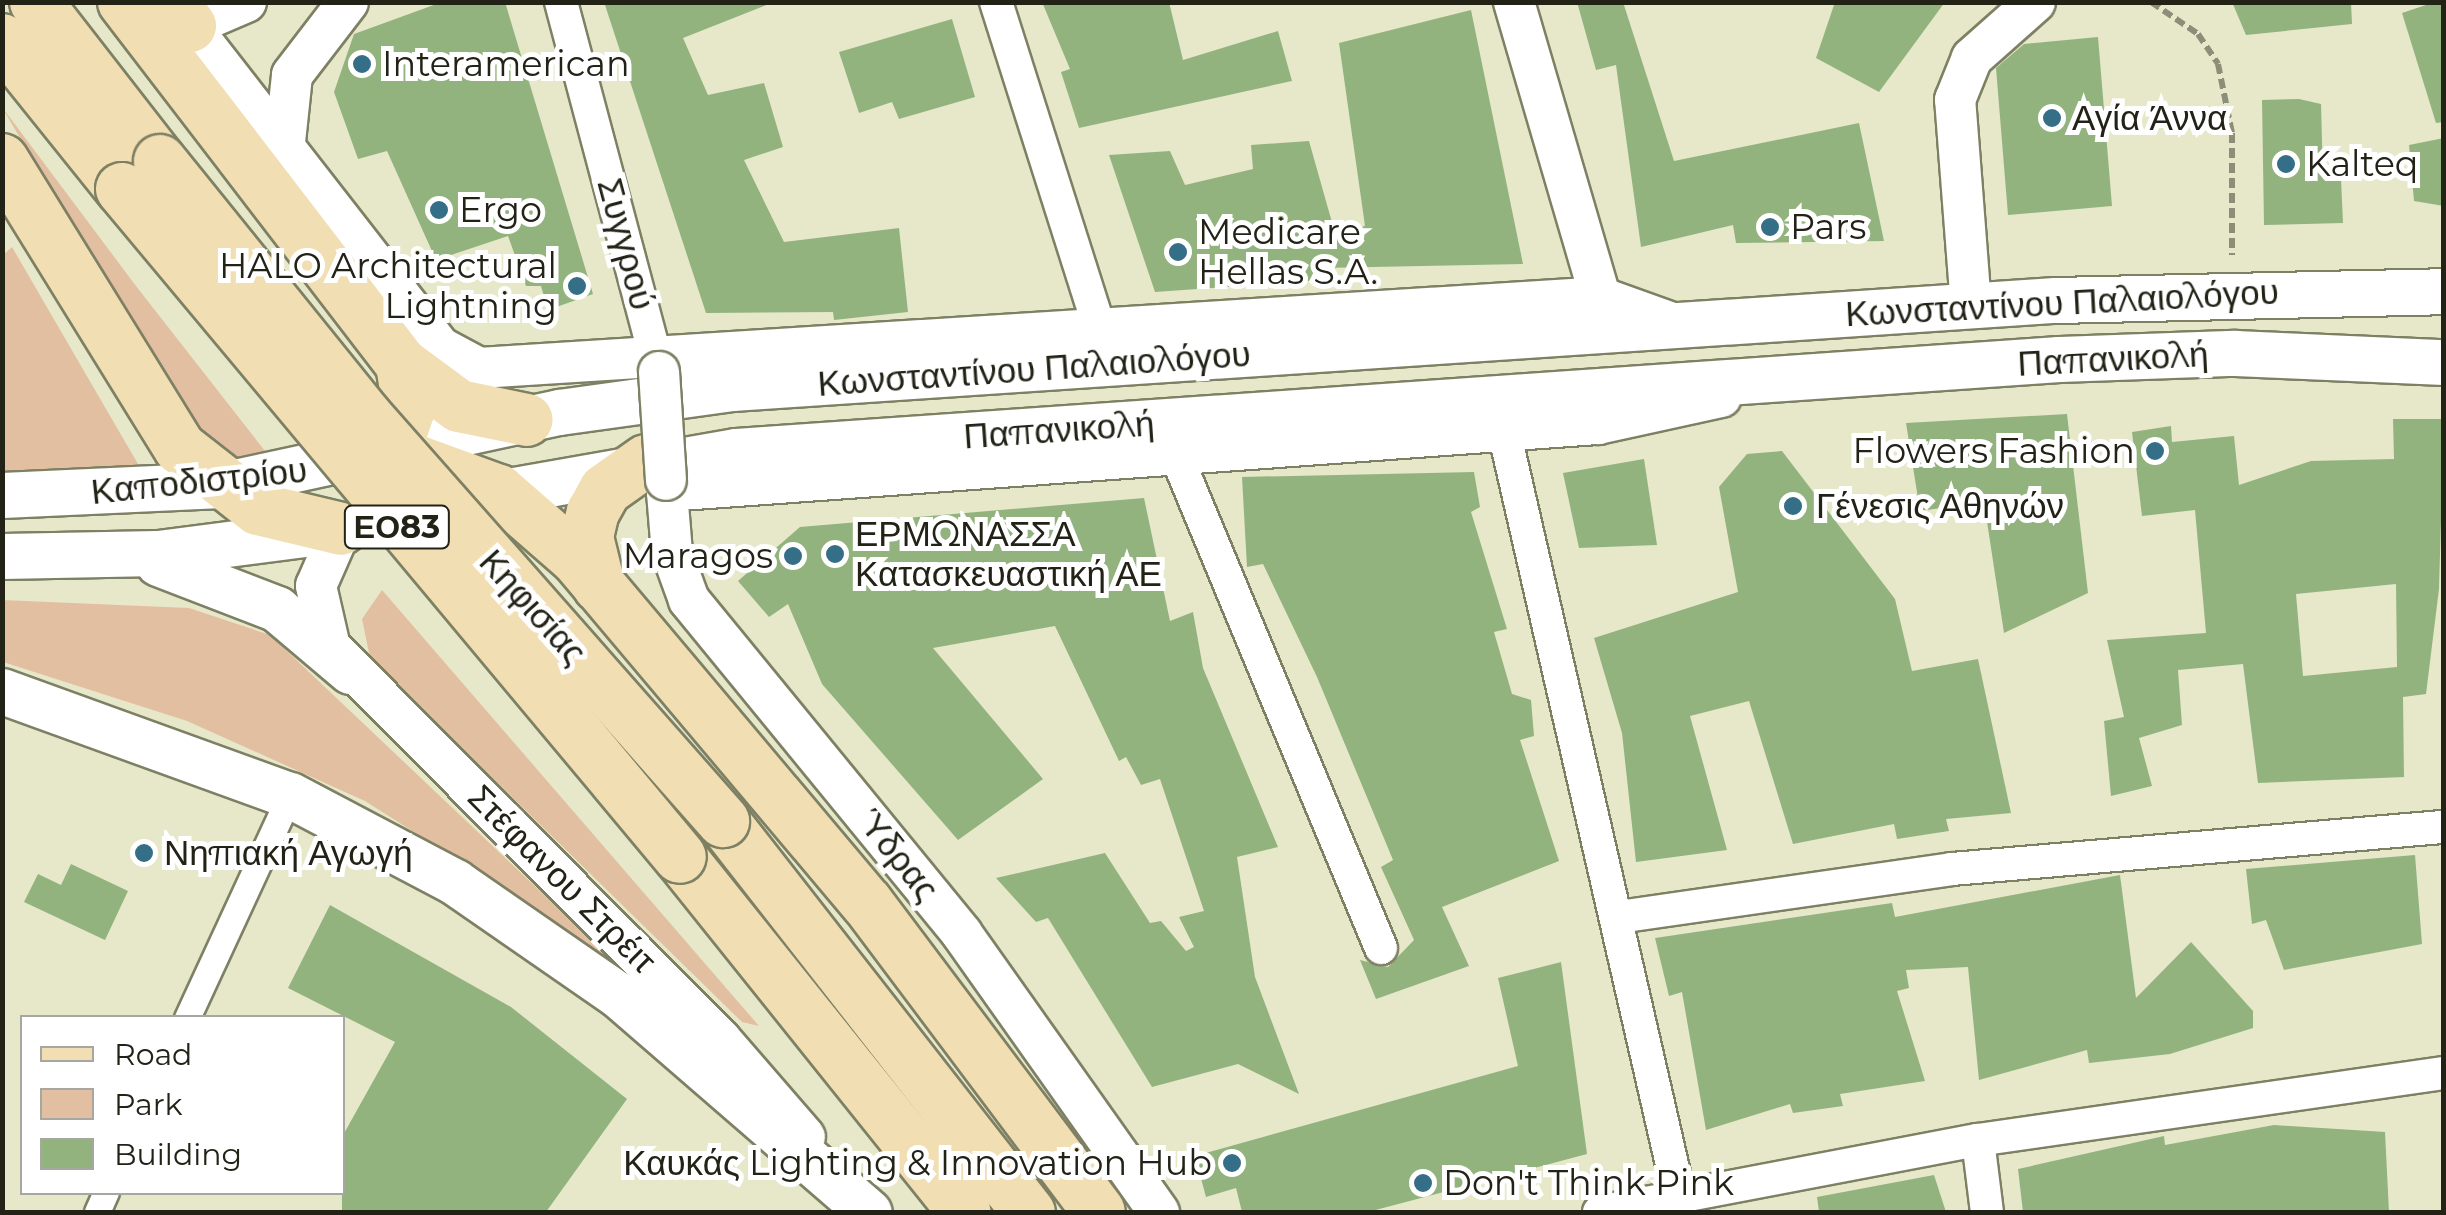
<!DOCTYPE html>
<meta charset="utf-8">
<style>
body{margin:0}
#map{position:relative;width:2446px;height:1215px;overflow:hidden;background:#e6e8c9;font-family:Montserrat,sans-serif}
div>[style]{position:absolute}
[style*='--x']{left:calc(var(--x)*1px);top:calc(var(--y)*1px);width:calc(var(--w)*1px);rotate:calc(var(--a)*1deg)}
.green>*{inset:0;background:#e3bfa1}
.building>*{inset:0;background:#93b37e}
.path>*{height:6px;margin-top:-3px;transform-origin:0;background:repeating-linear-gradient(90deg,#8d8e78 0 10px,transparent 0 15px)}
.roads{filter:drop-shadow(2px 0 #7e8064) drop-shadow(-2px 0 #7e8064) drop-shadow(0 2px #7e8064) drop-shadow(0 -2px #7e8064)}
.pedestrian>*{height:25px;margin:-12.5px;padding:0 12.5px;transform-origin:12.5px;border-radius:12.5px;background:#fff}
.minor>*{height:32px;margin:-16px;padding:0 16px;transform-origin:16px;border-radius:16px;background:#fff}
.tertiary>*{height:40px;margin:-20px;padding:0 20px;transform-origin:20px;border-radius:20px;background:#fff}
.secondary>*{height:45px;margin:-22.5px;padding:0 22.5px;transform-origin:22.5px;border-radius:22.5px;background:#fff}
.primary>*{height:52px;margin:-26px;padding:0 26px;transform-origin:26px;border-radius:26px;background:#f2deb3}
.bridges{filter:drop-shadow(2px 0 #7e8064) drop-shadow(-2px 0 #7e8064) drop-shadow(0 2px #7e8064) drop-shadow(0 -2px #7e8064)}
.tertiary-bridge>*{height:40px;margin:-20px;padding:0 20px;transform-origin:20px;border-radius:20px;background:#fff}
.primary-bridge>*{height:52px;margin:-26px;padding:0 26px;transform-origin:26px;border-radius:26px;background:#f2deb3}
.dots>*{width:28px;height:28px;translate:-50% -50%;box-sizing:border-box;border:5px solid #fff;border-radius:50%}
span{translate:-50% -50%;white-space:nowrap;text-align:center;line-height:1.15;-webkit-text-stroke:10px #fff;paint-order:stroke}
.shield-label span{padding:2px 8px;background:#fff;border:2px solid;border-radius:8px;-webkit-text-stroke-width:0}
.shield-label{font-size:32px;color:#222217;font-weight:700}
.poi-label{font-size:35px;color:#222217}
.left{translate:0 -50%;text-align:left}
.right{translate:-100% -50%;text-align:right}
.street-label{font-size:35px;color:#222217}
.frame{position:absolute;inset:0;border:5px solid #222217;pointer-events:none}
.legend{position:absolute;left:20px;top:1015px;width:325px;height:180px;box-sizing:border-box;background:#fff;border:2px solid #a7a7a2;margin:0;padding:12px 18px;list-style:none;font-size:30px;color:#222217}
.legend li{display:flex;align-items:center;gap:20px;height:50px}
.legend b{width:50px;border:2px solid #a7a7a2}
</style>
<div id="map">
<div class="green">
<div style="clip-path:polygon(2px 107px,136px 286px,265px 451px,231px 458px,181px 415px)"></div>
<div style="clip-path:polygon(12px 247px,149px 483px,3px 481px,2px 256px)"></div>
<div style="clip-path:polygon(382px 590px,759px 1026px,742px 1022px,386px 674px,369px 653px,362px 619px)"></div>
<div style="clip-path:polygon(2px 600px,189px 608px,270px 635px,689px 1032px,510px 893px,365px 801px,187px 721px,3px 662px)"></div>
</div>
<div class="building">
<div style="clip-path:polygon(442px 2px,505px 2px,593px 294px,548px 310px,541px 286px,526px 286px,508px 236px,436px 260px,387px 151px,358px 159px,334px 92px,354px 34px)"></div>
<div style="clip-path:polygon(604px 2px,774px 2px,683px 38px,708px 95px,764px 83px,783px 147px,744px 160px,784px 242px,899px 228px,908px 312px,834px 320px,833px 312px,706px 313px)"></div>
<div style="clip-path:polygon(1042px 2px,1169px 2px,1183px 60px,1278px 31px,1292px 81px,1079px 128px,1061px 72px,1070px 69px)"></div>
<div style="clip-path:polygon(1577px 2px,1623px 2px,1674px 161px,1859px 123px,1884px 241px,1736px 243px,1733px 225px,1641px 247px,1616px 65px,1596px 70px)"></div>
<div style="clip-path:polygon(1835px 2px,1945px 2px,1879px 92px,1816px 58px)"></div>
<div style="clip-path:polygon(2232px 2px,2351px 2px,2352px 24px,2246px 35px)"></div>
<div style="clip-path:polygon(2435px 2px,2444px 2px,2444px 122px,2436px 123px,2402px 13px)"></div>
<div style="clip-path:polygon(1471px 10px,1523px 264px,1322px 268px,1323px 280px,1155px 292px,1109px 155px,1170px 151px,1185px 185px,1253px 169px,1251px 145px,1309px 141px,1335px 233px,1365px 226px,1339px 43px)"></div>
<div style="clip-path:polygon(952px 19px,975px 97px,899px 119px,892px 102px,859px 113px,839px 52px)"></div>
<div style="clip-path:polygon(2098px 37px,2112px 206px,2008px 215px,1996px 68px,2024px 44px)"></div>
<div style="clip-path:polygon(2299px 99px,2321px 104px,2323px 179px,2341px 179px,2343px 223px,2264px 225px,2262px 100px)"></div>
<div style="clip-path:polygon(2444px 138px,2444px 206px,2414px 201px,2409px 145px)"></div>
<div style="clip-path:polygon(2067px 414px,2088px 593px,2004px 633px,1984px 502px,1920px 511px,1906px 423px)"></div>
<div style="clip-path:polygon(evenodd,2393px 419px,2444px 419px,2439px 589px,2426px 694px,2403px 697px,2404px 777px,2258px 783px,2243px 664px,2178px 670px,2182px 725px,2139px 738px,2152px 786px,2111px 796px,2104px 721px,2124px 717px,2107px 640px,2206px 633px,2195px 510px,2142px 516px,2132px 432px,2171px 426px,2172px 442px,2234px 436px,2239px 485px,2311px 461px,2394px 459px,2393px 419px,2396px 584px,2397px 667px,2303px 676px,2296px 594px,2396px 584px)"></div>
<div style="clip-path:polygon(1782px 451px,1895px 599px,1912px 671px,1978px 659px,2011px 813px,1946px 819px,1949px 831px,1897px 839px,1894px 824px,1793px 844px,1749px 701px,1690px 716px,1727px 850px,1636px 862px,1622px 733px,1594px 638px,1738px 592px,1719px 487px,1747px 454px)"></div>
<div style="clip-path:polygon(1644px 459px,1657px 545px,1579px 548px,1563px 473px)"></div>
<div style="clip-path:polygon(1474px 472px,1480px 507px,1471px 512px,1507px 629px,1494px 632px,1512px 694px,1531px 700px,1534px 736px,1520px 740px,1559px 861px,1442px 907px,1469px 966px,1376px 999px,1360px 960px,1388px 967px,1414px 940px,1381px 867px,1393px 860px,1317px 677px,1263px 564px,1247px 567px,1242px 477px)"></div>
<div style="clip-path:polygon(1144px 498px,1170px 621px,1193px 612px,1203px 668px,1278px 847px,1237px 857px,1255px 977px,1299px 1094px,1238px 1064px,1152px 1087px,1048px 918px,1036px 922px,996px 878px,1105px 853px,1150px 923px,1161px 921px,1186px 951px,1194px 947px,1179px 917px,1204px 911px,1160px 779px,1141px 785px,1126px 757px,1119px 761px,1055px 626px,933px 648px,1043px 779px,958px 840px,822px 684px,788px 604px,769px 617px,738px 581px,800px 527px)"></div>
<div style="clip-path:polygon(2415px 855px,2422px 944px,2284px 970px,2266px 920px,2252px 924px,2246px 869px)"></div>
<div style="clip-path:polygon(71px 864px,128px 891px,105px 940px,24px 902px,38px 874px,61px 885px)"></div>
<div style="clip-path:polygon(2120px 875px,2136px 998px,2191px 942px,2253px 1011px,2253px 1028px,2170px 1054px,2089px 1063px,2087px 1050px,1979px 1080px,1968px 967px,1906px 970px,1909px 988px,1897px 991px,1925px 1081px,1840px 1094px,1843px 1106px,1793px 1113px,1790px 1104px,1706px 1130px,1682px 992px,1669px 996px,1655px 938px,1892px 903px,1895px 917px)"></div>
<div style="clip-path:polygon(330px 905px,511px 1007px,627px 1099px,546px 1212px,342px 1212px,342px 1137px,395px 1042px,288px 988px)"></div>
<div style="clip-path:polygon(1561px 962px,1587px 1154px,1368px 1212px,1242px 1212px,1236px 1188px,1206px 1197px,1195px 1156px,1518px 1066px,1498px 978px)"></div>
<div style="clip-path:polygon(2274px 1125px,2385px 1132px,2389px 1212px,2023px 1212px,2018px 1169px,2164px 1136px,2165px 1145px)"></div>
<div style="clip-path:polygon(1934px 1175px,1946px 1212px,1819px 1212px,1817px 1197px)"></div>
</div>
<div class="path">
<div style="--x:2151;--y:2;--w:57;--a:34.2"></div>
<div style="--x:2198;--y:34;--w:36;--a:56"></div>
<div style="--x:2218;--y:64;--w:70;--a:78.5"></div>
<div style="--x:2232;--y:133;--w:122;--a:90"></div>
</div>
<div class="roads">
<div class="pedestrian">
<div style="--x:187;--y:1018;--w:246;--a:-65.2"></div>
<div style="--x:97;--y:1212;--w:22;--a:-66"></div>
</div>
<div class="minor">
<div style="--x:561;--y:2;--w:368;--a:75.1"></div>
<div style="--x:996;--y:2;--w:343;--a:72.4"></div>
<div style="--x:1504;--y:431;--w:784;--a:77.1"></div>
<div style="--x:1176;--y:455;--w:534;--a:67.42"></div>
<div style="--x:1619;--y:917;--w:336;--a:-8.2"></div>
<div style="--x:1952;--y:869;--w:494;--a:-4.9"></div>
<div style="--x:1978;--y:1140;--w:73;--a:82.9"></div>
<div style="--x:1599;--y:1212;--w:386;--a:-10.8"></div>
<div style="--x:1978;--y:1140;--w:471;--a:-8.2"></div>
</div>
<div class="tertiary">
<div style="--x:246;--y:2;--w:61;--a:156.8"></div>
<div style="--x:190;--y:26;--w:407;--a:52.1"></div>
<div style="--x:440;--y:347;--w:44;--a:28.3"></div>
<div style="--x:479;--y:368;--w:1123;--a:-3.62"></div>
<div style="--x:1600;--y:297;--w:80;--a:19.8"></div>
<div style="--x:1514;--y:2;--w:307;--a:73.7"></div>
<div style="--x:285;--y:142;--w:67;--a:-84"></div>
<div style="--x:292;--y:75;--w:92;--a:-52.5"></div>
<div style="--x:1971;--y:306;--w:207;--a:-94.4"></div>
<div style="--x:1955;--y:100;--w:45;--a:-68"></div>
<div style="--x:1972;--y:58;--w:84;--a:-41.6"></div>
<div style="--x:666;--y:480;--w:73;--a:85.3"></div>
<div style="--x:672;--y:553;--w:50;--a:70.1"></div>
<div style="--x:689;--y:600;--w:431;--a:50.7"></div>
<div style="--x:962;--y:934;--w:341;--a:54.7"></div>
<div style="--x:667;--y:491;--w:933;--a:-4.12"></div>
<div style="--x:1598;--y:424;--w:126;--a:-12.4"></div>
<div style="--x:341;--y:529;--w:62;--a:113.7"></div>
<div style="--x:316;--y:586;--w:63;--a:77.1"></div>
<div style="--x:330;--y:647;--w:554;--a:45.15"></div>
<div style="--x:721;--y:1040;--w:128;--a:49.1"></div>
</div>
<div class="secondary">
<div style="--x:2;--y:495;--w:219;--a:-2.6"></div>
<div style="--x:221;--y:485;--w:346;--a:-12.2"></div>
<div style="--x:559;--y:412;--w:175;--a:-7.9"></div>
<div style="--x:732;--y:388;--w:1326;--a:-3.81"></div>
<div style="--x:2055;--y:300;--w:389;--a:-1.3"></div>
<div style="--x:469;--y:498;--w:271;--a:-10"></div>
<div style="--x:736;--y:451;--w:1326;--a:-3.98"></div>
<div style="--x:2059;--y:359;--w:176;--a:-2"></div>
<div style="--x:2235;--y:353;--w:209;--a:2.5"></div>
<div style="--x:2;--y:556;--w:156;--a:-1.1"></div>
<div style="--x:158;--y:553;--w:177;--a:-7.4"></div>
<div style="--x:158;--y:563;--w:128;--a:21.1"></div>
<div style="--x:277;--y:609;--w:96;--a:40.3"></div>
<div style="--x:2;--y:691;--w:306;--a:19.9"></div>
<div style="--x:290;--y:795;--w:187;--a:27.8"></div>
<div style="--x:455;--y:882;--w:197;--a:34.7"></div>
<div style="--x:617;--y:994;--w:333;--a:40.9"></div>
</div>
<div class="primary">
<div style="--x:36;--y:2;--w:202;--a:52.1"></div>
<div style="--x:124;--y:2;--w:456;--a:52.5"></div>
<div style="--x:402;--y:364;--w:71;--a:36.4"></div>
<div style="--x:459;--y:406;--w:69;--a:11.6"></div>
<div style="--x:172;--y:2;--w:30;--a:53"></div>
<div style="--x:2;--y:40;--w:191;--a:51.2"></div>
<div style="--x:2;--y:160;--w:339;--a:58.3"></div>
<div style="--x:180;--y:448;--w:99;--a:38"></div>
<div style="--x:258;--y:509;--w:85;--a:13.5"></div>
<div style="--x:402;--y:364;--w:46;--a:81.2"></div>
<div style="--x:409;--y:409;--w:46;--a:108.8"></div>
<div style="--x:394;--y:453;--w:112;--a:19.9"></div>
<div style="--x:499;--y:491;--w:103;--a:41.1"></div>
<div style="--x:577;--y:559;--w:450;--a:49.9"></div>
<div style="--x:867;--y:903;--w:386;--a:53.1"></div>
<div style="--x:599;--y:586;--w:50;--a:-103.8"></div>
<div style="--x:587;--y:537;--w:26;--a:-77"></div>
<div style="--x:593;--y:512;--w:25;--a:-61"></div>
<div style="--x:605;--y:490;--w:50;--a:-35.3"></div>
<div style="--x:723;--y:821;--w:497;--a:52"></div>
<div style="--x:680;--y:857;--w:455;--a:51.3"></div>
</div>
</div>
<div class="bridges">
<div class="tertiary-bridge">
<div style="--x:659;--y:372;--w:108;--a:86.3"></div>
</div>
<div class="primary-bridge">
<div style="--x:160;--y:161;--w:325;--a:51.1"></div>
<div style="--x:364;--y:414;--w:543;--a:48.59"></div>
<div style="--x:122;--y:189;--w:870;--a:50.13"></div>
</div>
</div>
<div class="dots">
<div style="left:362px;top:64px;background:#356e87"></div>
<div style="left:2052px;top:118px;background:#356e87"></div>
<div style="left:2286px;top:164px;background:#356e87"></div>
<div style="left:439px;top:210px;background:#356e87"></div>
<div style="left:1770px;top:227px;background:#356e87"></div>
<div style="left:1178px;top:252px;background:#356e87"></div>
<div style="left:577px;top:286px;background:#356e87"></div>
<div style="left:2155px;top:451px;background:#356e87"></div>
<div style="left:1793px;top:506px;background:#356e87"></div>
<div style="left:835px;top:554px;background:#356e87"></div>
<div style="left:793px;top:556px;background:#356e87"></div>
<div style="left:144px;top:853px;background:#356e87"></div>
<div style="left:1232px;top:1163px;background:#356e87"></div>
<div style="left:1423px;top:1183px;background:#356e87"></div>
</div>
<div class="shield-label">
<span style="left:397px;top:527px">ΕΟ83</span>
</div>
<div class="poi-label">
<span class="left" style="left:382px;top:64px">Interamerican</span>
<span class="left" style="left:2072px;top:118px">Αγία Άννα</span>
<span class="left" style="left:2306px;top:164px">Kalteq</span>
<span class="left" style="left:459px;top:210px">Ergo</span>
<span class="left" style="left:1790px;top:227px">Pars</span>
<span class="left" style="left:1198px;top:252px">Medicare<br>Hellas S.A.</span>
<span class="right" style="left:557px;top:286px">HALO Architectural<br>Lightning</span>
<span class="right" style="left:2135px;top:451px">Flowers Fashion</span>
<span class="left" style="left:1816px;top:506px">Γένεσις Αθηνών</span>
<span class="left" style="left:855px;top:554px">ΕΡΜΩΝΑΣΣΑ<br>Κατασκευαστική ΑΕ</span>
<span class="right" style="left:773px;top:556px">Maragos</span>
<span class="left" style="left:164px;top:853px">Νηπιακή Αγωγή</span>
<span class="right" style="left:1212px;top:1163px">Καυκάς Lighting &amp; Innovation Hub</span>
<span class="left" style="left:1443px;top:1183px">Don't Think Pink</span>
</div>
<div class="street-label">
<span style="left:626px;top:244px;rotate:75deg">Συγγρού</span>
<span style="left:2062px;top:303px;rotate:-3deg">Κωνσταντίνου Παλαιολόγου</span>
<span style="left:2113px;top:359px;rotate:-3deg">Παπανικολή</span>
<span style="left:1034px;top:369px;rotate:-4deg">Κωνσταντίνου Παλαιολόγου</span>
<span style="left:1059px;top:430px;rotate:-4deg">Παπανικολή</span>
<span style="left:199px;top:481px;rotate:-6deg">Καποδιστρίου</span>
<span style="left:533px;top:607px;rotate:48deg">Κηφισίας</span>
<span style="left:898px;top:855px;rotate:51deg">Ύδρας</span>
<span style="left:562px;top:879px;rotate:45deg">Στέφανου Στρέιτ</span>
</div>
<div class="frame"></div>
<ul class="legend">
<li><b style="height:12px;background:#f2deb3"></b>Road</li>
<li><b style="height:28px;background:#e3bfa1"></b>Park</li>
<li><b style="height:28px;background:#93b37e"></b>Building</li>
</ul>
</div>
